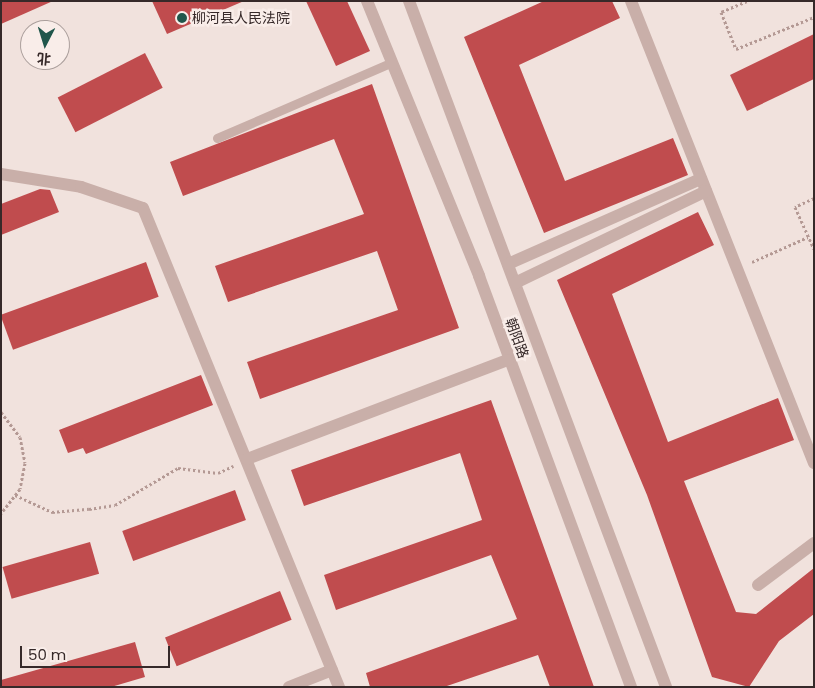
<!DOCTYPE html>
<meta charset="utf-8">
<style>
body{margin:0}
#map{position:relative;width:815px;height:688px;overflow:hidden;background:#f1e2dd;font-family:Poppins,"Noto Sans SC",sans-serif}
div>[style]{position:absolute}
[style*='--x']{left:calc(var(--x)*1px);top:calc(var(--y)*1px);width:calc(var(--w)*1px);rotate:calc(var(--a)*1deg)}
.building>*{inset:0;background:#c04c4e;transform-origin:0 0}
.path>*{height:3px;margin-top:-1.5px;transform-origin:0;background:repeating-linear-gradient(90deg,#b49994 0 2.5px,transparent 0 5px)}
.service>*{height:9px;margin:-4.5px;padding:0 4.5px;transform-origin:4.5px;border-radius:4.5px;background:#c9afa9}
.minor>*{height:12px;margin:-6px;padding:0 6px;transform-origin:6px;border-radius:6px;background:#c9afa9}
.dots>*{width:14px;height:14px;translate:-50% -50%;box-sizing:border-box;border:2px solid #f9ede9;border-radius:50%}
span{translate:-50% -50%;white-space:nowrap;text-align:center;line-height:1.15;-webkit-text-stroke:5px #f9ede9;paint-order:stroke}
.poi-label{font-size:14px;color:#362929}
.left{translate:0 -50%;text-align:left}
.street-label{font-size:14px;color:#362929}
.frame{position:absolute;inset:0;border:2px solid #362929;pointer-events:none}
.north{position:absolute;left:20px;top:20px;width:50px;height:50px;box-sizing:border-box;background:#f9ede9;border:1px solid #ab9f9c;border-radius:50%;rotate:185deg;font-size:14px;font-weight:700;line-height:20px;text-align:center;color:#362929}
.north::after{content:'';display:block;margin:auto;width:18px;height:22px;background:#20564b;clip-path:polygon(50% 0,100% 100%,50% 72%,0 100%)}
.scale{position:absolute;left:20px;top:646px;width:150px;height:22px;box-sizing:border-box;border:2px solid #362929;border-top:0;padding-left:6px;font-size:15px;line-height:18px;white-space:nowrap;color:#362929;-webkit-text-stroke:4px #f9ede9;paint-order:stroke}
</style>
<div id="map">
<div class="building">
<div style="clip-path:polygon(1px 1px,53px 1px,1px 24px)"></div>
<div style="clip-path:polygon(152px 1px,244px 1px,167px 34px)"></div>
<div style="clip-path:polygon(306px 1px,347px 1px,370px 51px,336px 66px)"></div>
<div style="clip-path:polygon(544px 1px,612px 1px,620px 18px,519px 65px,565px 181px,673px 138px,688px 175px,544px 233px,464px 37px)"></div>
<div style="clip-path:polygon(814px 34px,814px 79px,747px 111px,730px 75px)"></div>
<div style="left:145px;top:53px;width:39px;height:98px;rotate:63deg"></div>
<div style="clip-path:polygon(372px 84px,459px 328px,260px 399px,247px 362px,398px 310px,377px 251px,228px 302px,215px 266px,364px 214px,334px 139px,183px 196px,170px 162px)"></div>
<div style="clip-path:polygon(40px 189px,50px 190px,59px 212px,1px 235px,1px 204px)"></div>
<div style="clip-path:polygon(698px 212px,714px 245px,612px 294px,668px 442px,778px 398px,794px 440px,684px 481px,736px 612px,756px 614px,814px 568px,814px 614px,779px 641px,749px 687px,712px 677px,647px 495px,557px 280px)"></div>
<div style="left:146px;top:262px;width:37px;height:155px;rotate:70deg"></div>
<div style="clip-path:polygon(201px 375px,213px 405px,86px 454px,83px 448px,68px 453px,59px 430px)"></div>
<div style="clip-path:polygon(491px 400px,594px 687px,550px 687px,538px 655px,444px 687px,370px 687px,366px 673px,517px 619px,491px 555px,336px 610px,324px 575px,482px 520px,460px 453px,304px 506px,291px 470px)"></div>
<div style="left:235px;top:490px;width:32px;height:120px;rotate:70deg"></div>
<div style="left:90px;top:542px;width:33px;height:91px;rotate:74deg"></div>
<div style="left:280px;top:591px;width:31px;height:124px;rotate:68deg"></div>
<div style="clip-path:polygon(135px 642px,145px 677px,111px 687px,1px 687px,1px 680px)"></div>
</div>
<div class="path">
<div style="--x:747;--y:1;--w:28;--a:157"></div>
<div style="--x:721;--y:12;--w:40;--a:68"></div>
<div style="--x:736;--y:49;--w:84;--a:-22.3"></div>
<div style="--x:814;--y:198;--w:21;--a:155"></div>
<div style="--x:795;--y:207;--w:46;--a:65.7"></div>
<div style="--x:752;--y:262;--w:61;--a:-24.1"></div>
<div style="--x:1;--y:412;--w:31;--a:53"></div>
<div style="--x:20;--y:437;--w:26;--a:79"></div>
<div style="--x:25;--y:463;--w:26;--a:101"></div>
<div style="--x:20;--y:489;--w:31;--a:128"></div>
<div style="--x:15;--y:495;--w:41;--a:24.7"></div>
<div style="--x:52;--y:512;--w:37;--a:-5"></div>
<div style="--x:89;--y:509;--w:26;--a:-9"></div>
<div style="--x:115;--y:505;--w:73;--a:-30.4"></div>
<div style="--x:178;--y:468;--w:40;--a:7.1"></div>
<div style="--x:218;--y:473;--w:17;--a:-25"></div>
</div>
<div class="service">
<div style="--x:217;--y:138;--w:189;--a:-23.4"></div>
</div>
<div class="minor">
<div style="--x:367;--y:1;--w:297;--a:67.8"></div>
<div style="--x:479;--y:276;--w:438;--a:69.7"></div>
<div style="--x:409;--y:1;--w:733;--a:69.46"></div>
<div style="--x:631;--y:1;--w:497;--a:68.4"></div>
<div style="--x:1;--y:174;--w:81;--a:9.2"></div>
<div style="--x:81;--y:187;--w:65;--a:18.7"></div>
<div style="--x:143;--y:208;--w:518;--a:67.75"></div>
<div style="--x:508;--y:264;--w:211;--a:-23.8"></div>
<div style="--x:515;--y:283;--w:212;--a:-25.7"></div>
<div style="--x:247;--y:459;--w:279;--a:-20.8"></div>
<div style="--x:758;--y:585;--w:70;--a:-36.9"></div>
<div style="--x:289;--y:687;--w:46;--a:-21.6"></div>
</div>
<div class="dots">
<div style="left:182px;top:18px;background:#20564b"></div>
</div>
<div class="poi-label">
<span class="left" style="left:192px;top:18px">柳河县人民法院</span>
</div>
<div class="street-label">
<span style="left:517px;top:338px;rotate:70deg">朝阳路</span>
</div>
<div class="frame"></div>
<div class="north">北</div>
<div class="scale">50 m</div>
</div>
